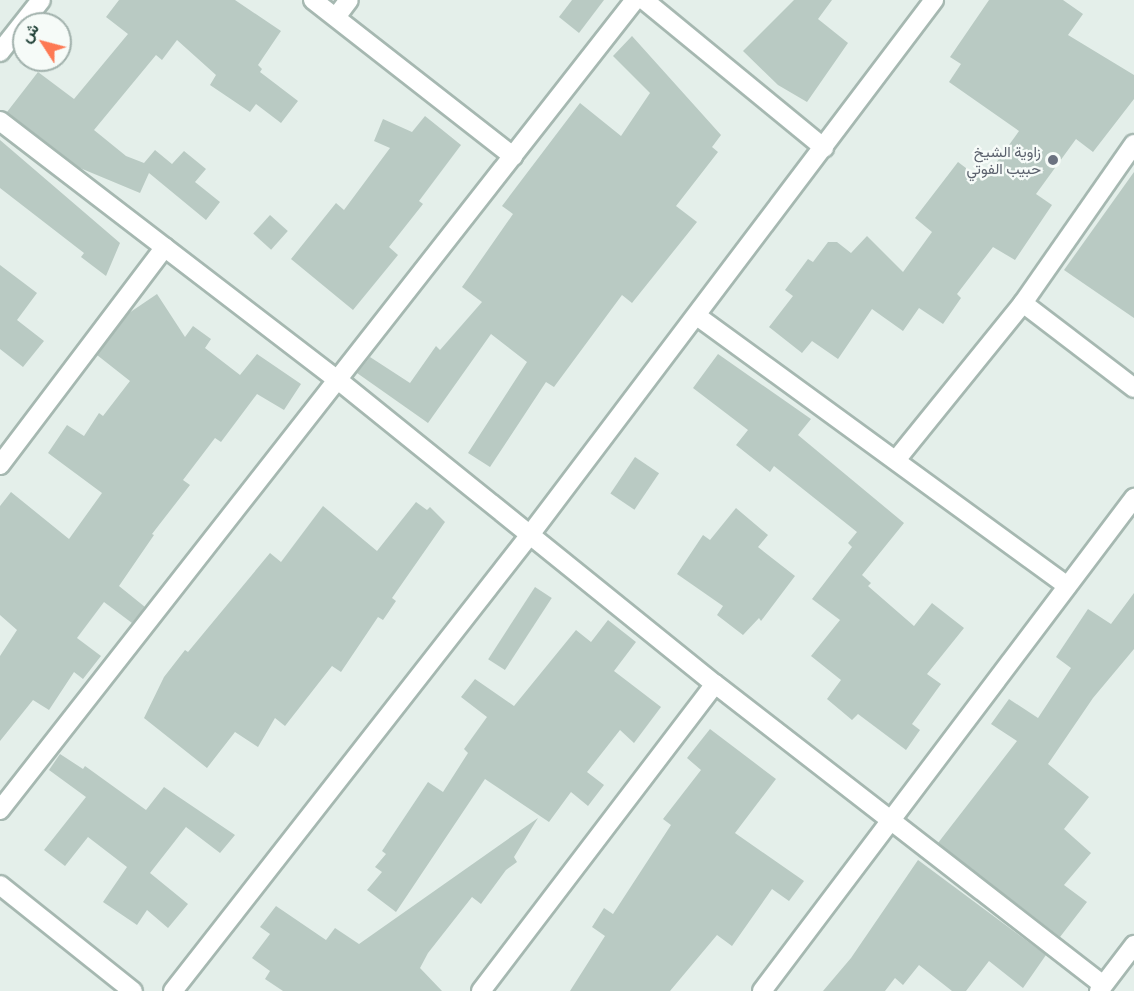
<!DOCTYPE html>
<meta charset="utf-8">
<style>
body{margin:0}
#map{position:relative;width:1134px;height:991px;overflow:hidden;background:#e4efea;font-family:"IBM Plex Sans",Vazirmatn,sans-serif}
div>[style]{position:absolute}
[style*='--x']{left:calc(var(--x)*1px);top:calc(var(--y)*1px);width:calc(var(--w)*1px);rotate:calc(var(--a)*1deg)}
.building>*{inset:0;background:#b9cac3;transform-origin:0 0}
.roads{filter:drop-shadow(2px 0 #a6b8b1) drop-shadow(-2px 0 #a6b8b1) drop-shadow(0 2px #a6b8b1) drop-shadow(0 -2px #a6b8b1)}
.minor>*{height:18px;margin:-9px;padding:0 9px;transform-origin:9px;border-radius:9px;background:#fff}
.secondary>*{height:18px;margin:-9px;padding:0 9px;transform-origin:9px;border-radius:9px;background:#fff}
.dots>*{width:16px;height:16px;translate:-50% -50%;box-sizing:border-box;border:3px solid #f6fbf8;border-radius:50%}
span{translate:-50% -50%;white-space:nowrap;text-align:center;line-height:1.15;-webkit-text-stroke:4.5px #f6fbf8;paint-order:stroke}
.worship-label{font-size:15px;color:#5b616d}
.right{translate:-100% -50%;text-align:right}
.north{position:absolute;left:12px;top:12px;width:60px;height:60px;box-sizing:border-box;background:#f6fbf8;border:2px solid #a1b1ac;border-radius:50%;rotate:306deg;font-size:16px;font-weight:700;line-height:24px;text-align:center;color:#224339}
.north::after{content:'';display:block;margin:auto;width:21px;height:27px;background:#fd7954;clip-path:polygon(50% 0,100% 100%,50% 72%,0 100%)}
</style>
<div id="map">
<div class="building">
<div style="clip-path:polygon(119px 0,235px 0,281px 31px,258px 65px,262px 69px,260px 72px,298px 101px,281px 123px,256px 104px,250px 112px,210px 85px,216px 75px,177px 40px,162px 60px,156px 55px,94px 130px,126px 156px,144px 163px,155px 150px,172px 164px,184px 151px,206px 169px,195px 182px,220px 202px,206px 220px,149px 173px,140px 193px,80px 168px,7px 112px,38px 72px,74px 99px,128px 34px,106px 17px)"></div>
<div style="clip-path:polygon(572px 0,604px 0,579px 33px,559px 17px)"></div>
<div style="clip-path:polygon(794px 0,832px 0,818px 19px,848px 43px,807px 102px,778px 85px,743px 51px)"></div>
<div style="clip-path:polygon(989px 0,1063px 0,1083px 14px,1068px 35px,1134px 75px,1134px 99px,1093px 152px,1076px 139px,1036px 194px,1052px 205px,1015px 260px,993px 247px,957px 294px,961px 298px,943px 324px,919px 308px,903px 331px,872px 309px,838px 359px,812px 341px,802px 353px,769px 327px,793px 296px,785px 290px,808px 259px,813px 262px,828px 242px,837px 242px,851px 253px,867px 236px,903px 272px,932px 232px,915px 218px,958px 162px,983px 181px,1019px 131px,949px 82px,961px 64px,950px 57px)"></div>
<div style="clip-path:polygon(632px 36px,721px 135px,712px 147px,718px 152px,676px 206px,697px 222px,632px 303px,622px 295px,554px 387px,546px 382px,490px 467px,468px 453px,527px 362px,491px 334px,428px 423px,357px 373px,370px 357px,410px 383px,436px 346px,440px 350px,482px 302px,462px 287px,513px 214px,502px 206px,580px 103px,621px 136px,650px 93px,613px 56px)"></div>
<div style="clip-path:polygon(425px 116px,461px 145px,419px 201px,423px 204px,389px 247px,398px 255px,353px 310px,291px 259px,336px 203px,344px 210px,390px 148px,374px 141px,383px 119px,412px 132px)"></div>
<div style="clip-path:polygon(0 140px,120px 243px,106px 276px,81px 257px,84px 253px,0 188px)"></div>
<div style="clip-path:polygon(1134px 172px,1134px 318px,1064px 270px)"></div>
<div style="left:270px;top:215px;width:24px;height:25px;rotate:42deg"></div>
<div style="clip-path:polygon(0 265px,37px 293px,17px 320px,44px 341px,23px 367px,0 349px)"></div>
<div style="clip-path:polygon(157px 294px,185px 337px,193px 326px,211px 339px,205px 348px,240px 375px,257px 354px,301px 384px,284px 410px,257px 394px,221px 442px,215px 438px,183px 480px,190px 485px,152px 534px,154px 535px,119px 586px,145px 607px,132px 623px,104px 602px,77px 638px,101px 656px,83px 679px,74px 672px,49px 710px,33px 700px,0 741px,0 656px,17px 630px,0 615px,0 506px,11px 492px,69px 539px,102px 493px,48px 453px,67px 425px,84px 436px,99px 413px,103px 416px,130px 381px,97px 355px,129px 313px)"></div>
<div style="clip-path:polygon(718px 354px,811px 419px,798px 435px,904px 523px,862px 575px,871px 583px,868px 586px,914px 626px,932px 603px,964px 628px,927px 674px,941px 684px,912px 724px,920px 730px,906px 750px,858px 714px,852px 720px,827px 699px,841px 680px,811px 656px,840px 620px,812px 599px,852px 547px,848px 543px,857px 532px,774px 466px,770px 472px,736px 445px,748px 430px,693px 388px)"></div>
<div style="left:635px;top:457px;width:29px;height:44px;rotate:34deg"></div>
<div style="clip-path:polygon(416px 502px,427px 510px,430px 507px,445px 522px,392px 598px,396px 601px,383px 620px,378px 617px,341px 672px,332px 666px,285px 726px,275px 718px,258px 747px,235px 732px,207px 768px,144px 718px,164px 677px,185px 650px,188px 652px,270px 553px,281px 562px,323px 506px,377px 551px)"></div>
<div style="clip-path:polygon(736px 508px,768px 535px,758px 547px,795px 576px,761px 621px,759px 618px,743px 635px,717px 615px,723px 606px,677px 574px,703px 535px,710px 540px)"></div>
<div style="left:535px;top:587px;width:20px;height:86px;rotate:33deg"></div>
<div style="clip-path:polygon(1134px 593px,1134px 649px,1093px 698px,1048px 764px,1089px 797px,1064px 829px,1091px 853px,1064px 885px,1087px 902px,1060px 937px,938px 843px,1017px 741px,991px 724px,1009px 699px,1038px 718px,1071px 668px,1056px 657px,1088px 609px,1111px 624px)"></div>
<div style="clip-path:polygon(608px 620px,636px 642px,614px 671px,661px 707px,634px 743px,620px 730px,587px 772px,604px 785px,588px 806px,571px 792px,549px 822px,485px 779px,396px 912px,367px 890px,382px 872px,375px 867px,386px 854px,382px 851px,428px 782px,443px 792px,468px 753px,464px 749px,487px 717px,461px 697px,475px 679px,514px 706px,576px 630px,591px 642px)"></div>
<div style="clip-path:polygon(710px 729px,776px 779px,735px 833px,804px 881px,789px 901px,772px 889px,732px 946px,717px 935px,670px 991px,570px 991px,605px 936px,592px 927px,604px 908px,613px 914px,671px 825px,663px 819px,701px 770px,687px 758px)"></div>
<div style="clip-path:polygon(60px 754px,83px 769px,85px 766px,146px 810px,164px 787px,235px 835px,220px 853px,186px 827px,150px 873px,188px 904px,168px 928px,147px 910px,137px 925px,103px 902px,127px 867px,88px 837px,65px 866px,44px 850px,86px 797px,49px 770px)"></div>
<div style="clip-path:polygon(538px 818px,514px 857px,517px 862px,506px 870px,481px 904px,472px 897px,428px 953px,420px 968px,442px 991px,283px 991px,265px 979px,270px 971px,252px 958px,270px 934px,260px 927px,276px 906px,326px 940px,335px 928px,359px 944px)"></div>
<div style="clip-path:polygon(918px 860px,1046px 955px,1023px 988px,989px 961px,966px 991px,952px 991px,919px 965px,903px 985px,895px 978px,885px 991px,823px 991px,851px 958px)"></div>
</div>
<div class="roads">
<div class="minor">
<div style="--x:313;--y:0;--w:254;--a:38"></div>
<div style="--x:644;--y:0;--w:233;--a:39.4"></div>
<div style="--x:336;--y:17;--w:21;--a:-53"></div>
<div style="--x:0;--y:52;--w:66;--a:-51.7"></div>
<div style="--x:0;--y:121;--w:426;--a:37.5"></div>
<div style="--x:338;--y:380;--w:484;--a:38.9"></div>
<div style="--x:715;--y:684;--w:491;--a:37.8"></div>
<div style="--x:1023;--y:303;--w:140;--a:37.4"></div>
<div style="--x:697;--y:316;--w:458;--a:36.1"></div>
<div style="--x:896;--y:460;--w:202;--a:-51"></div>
<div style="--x:1023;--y:303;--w:194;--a:-55.1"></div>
<div style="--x:0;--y:465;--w:273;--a:-52.9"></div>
<div style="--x:0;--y:810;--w:1029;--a:-51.91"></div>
<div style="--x:0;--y:885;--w:170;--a:38.6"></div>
<div style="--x:173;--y:991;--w:578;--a:-51.96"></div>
<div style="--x:529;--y:536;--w:672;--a:-52.93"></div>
<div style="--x:481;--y:991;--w:386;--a:-52.7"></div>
<div style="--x:762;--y:991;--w:618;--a:-52.96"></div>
</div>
<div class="secondary">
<div style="--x:1099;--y:991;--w:58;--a:-52.7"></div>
</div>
</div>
<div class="dots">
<div style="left:1053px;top:160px;background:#6b7280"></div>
</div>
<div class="worship-label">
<span class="right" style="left:1041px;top:160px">زاوية الشيخ<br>حبيب الفوتي</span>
</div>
<div class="north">ش</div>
</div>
